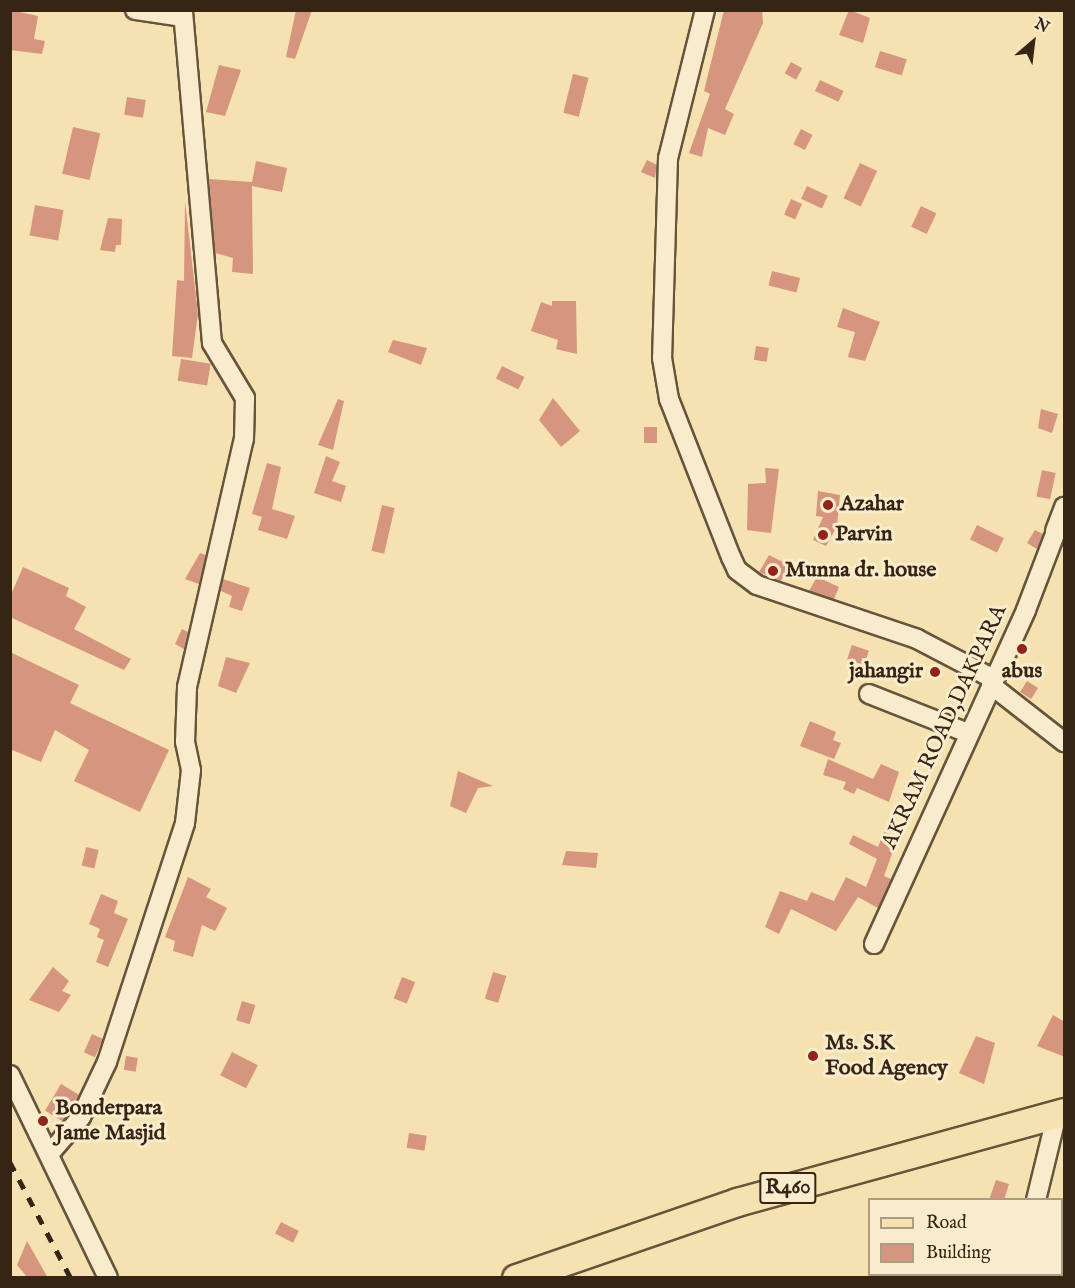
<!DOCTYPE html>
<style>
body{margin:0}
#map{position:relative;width:1075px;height:1288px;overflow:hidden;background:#f6e2b1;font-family:"IM FELL English",serif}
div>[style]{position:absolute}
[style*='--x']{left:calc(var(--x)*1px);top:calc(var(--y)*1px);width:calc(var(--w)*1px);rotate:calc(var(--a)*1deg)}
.building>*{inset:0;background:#d6957e;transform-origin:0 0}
.roads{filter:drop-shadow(2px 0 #66543c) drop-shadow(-2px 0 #66543c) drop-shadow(0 2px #66543c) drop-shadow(0 -2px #66543c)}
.minor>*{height:18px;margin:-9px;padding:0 9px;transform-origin:9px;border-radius:9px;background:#f9eccc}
.primary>*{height:27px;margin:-13.5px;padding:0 13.5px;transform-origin:13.5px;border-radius:13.5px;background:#f6e2b1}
.rail>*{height:4.5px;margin-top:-2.25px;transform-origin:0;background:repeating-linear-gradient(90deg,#362415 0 10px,transparent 0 20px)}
.dots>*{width:16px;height:16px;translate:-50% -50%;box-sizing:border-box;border:3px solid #f9eccc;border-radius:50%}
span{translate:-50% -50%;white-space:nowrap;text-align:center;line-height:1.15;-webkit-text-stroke:6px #f9eccc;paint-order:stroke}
.shield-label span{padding:2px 4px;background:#f9eccc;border:2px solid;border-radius:4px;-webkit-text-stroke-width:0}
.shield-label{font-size:21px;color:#362415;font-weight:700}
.poi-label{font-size:22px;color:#362415;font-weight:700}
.left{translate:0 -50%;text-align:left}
.right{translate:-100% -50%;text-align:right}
.street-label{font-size:22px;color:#362415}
.frame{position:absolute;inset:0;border:12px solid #362415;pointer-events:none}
.legend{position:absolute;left:868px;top:1198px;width:195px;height:78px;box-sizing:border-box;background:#f9eccc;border:2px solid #ab9c83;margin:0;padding:8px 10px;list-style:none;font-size:18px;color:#362415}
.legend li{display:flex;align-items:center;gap:12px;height:30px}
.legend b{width:30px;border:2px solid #ab9c83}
.north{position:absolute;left:1003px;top:12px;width:60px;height:60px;-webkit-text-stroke:4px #f9eccc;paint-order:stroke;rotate:28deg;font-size:16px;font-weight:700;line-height:24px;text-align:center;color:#362415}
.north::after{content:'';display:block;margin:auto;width:21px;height:27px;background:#362415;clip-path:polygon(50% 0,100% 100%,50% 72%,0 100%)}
</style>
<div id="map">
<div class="building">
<div style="clip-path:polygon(10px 10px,38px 16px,34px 39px,45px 41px,42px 54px,10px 50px)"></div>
<div style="clip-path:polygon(296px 10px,312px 10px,295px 59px,286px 57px)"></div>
<div style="clip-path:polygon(724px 10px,762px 10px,763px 23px,725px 109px,734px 114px,725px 135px,708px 128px,702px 157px,689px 153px,710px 94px,704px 91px)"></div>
<div style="clip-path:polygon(849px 10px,870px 18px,863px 43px,839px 35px)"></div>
<div style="left:880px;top:51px;width:28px;height:17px;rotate:17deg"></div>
<div style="left:791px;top:62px;width:13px;height:13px;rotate:29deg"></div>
<div style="clip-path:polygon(219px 65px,241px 70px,225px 116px,206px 112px)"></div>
<div style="left:573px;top:74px;width:16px;height:40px;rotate:14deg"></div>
<div style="left:820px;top:80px;width:26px;height:12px;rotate:25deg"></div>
<div style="left:127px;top:97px;width:19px;height:18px;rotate:9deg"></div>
<div style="left:73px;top:127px;width:28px;height:48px;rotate:13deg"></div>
<div style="left:801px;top:129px;width:13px;height:17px;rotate:27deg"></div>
<div style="clip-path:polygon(647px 160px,657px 165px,655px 178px,641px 172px)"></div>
<div style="clip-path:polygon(256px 161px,287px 168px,282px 192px,252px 186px,253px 274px,232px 272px,233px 258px,215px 253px,209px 179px,252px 182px)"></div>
<div style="left:860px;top:163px;width:19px;height:39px;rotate:25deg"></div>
<div style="left:807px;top:186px;width:23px;height:14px;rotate:25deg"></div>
<div style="left:791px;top:199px;width:12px;height:17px;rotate:24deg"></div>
<div style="clip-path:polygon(185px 201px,198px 314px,192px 358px,172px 356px,177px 280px,184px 281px)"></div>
<div style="left:35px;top:205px;width:29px;height:31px;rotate:10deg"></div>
<div style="left:921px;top:206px;width:17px;height:23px;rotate:25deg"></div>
<div style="clip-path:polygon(108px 218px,122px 219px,121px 245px,116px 245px,115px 252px,100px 250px)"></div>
<div style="left:772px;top:271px;width:29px;height:15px;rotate:14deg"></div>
<div style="clip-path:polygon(552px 301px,576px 301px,577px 354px,556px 349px,558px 340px,531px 331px,541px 302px,552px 306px)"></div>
<div style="clip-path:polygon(843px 308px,880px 322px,865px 361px,848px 357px,855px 332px,837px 327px)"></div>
<div style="clip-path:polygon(393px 340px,427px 348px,421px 365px,388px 352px)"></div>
<div style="left:756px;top:346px;width:13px;height:14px;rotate:9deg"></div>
<div style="left:181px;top:359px;width:30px;height:22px;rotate:9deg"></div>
<div style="left:502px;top:366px;width:25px;height:14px;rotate:26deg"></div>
<div style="clip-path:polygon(553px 398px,580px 431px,561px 447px,539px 420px)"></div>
<div style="clip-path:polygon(338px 399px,344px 401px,333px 450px,318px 445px)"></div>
<div style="clip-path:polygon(1041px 409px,1058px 414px,1052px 433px,1038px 428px)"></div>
<div style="left:644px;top:427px;width:13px;height:16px"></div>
<div style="clip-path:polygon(326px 456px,340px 462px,332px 481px,346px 486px,341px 502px,314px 493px)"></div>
<div style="clip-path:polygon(267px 463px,281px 467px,272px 509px,295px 516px,287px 539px,258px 530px,262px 517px,252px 514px)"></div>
<div style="clip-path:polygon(765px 468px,779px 469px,771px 533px,747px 530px,748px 484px,766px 483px)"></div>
<div style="left:1042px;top:470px;width:14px;height:27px;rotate:12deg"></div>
<div style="clip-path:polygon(818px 491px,840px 495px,837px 526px,826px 546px,813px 540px,823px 517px,816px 516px)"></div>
<div style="left:382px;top:505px;width:13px;height:47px;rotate:13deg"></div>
<div style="left:977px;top:525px;width:30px;height:16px;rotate:26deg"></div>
<div style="clip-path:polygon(1035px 530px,1043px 534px,1037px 549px,1027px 543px)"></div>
<div style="clip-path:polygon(200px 553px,206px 555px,199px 584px,185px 579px)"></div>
<div style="clip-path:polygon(769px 555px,789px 565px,781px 581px,759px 572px)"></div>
<div style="clip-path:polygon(23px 567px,69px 588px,66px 596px,86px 607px,74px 629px,131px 659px,124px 670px,10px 617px,10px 597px)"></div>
<div style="clip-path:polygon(817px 577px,839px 587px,834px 599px,809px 591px)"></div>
<div style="clip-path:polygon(223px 579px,250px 588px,242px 611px,229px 607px,232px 596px,221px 591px)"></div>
<div style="clip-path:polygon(182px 629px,188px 632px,184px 649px,175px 644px)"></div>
<div style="left:852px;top:645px;width:18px;height:15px;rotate:19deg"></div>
<div style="clip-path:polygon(10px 652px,79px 685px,70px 703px,169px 750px,140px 812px,74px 781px,89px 750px,55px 730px,41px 762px,10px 749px)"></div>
<div style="clip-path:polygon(226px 657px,250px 663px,236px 693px,218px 686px)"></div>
<div style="left:1027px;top:681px;width:13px;height:13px;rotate:32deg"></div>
<div style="clip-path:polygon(810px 721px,836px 732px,833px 740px,841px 743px,834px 759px,800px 746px)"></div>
<div style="clip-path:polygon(828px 759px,873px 779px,881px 764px,899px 772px,889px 802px,857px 788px,854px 794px,843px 789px,846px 782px,823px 775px)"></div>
<div style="clip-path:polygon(458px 771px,493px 786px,478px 788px,466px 813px,450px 806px)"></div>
<div style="clip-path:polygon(884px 832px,898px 837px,884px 876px,891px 879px,878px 908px,858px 897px,836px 931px,791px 909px,779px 934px,765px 927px,780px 891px,807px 901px,811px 892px,834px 901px,846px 877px,866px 887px,877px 859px,849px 844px,853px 835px,878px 847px)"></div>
<div style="left:86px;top:847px;width:13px;height:19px;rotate:13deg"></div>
<div style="clip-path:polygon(566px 851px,598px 853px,596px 868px,562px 865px)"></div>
<div style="clip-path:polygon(188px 877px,211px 889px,206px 897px,227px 908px,215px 931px,202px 925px,193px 957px,173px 951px,175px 941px,165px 937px)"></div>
<div style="clip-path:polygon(101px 894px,118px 901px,114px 913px,128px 919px,108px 967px,96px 962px,104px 940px,97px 937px,100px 929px,89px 924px)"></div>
<div style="clip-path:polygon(53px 967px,69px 981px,62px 991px,71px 995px,59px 1012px,29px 1000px)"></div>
<div style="left:493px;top:972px;width:14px;height:28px;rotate:17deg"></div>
<div style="left:402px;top:977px;width:14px;height:23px;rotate:21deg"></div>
<div style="left:242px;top:1001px;width:14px;height:20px;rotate:17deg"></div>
<div style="clip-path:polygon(1053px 1015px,1065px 1022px,1065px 1057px,1037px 1046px)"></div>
<div style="left:92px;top:1034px;width:12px;height:20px;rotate:24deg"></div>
<div style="clip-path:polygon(976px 1036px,995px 1043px,984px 1084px,959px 1073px)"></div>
<div style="left:232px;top:1052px;width:29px;height:26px;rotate:27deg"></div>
<div style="left:126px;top:1056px;width:12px;height:14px;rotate:9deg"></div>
<div style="left:61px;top:1084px;width:21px;height:31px;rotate:31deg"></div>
<div style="left:409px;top:1133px;width:18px;height:15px;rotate:9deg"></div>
<div style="clip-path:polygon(996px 1180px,1009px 1184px,1004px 1200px,989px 1200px)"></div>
<div style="left:281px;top:1222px;width:20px;height:13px;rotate:27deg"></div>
<div style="clip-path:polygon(27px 1241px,48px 1278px,28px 1278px,17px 1265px)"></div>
</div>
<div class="roads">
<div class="minor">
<div style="--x:135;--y:10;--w:48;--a:8.5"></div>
<div style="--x:705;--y:10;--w:153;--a:104"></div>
<div style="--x:668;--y:158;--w:200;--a:91.7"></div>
<div style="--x:662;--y:358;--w:42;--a:80.3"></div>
<div style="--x:669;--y:399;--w:170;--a:68.6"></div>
<div style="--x:731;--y:557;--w:14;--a:65"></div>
<div style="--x:737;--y:570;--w:25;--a:37"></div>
<div style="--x:757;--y:585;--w:169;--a:18.6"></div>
<div style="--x:917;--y:639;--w:87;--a:27.5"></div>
<div style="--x:1055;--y:531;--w:26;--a:-69"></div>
<div style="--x:991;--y:685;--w:93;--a:38"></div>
<div style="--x:869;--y:694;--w:106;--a:21.5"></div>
<div style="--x:874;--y:944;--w:367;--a:-65.5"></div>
<div style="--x:1026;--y:610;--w:87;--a:-69.1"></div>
<div style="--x:10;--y:1075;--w:225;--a:64.2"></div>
<div style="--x:51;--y:1152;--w:46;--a:-49.4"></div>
<div style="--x:81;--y:1117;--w:61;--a:-64.7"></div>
<div style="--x:107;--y:1062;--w:251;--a:-71.9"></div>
<div style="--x:185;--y:823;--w:53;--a:-83.5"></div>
<div style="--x:191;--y:770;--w:29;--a:-102"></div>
<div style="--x:185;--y:742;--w:55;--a:-87.9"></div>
<div style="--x:187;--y:687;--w:254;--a:-77.1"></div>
<div style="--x:244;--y:439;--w:41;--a:-88.6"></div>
<div style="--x:245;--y:398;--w:64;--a:-121"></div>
<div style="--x:212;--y:343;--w:334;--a:-95"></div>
<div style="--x:1036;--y:1200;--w:89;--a:-76.3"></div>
<div style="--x:1012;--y:1278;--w:4;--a:-76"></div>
</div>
<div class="primary">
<div style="--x:516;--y:1278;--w:234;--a:-19"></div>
<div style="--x:737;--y:1202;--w:339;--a:-15.4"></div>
</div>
</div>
<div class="rail">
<div style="--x:10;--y:1162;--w:131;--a:62.3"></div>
</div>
<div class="dots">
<div style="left:828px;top:505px;background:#8f2418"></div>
<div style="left:823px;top:535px;background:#8f2418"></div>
<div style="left:773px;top:571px;background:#8f2418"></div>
<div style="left:1022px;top:649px;background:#8f2418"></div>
<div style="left:935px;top:672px;background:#8f2418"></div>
<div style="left:813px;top:1056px;background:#8f2418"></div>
<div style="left:43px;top:1121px;background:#8f2418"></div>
</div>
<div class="shield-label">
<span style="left:788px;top:1188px">R460</span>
</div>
<div class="poi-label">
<span class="left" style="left:840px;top:505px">Azahar</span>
<span class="left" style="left:835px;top:535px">Parvin</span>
<span class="left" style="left:785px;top:571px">Munna dr. house</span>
<span class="right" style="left:923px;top:672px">jahangir</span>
<span style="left:1022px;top:672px">abus</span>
<span class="left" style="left:825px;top:1056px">Ms. S.K<br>Food Agency</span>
<span class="left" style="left:55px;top:1121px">Bonderpara<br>Jame Masjid</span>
</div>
<div class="street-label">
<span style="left:945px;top:727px;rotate:-65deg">AKRAM ROAD,DAKPARA</span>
</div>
<div class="frame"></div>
<ul class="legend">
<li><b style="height:8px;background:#f6e2b1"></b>Road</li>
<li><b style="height:16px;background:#d6957e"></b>Building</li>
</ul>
<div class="north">N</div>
</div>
